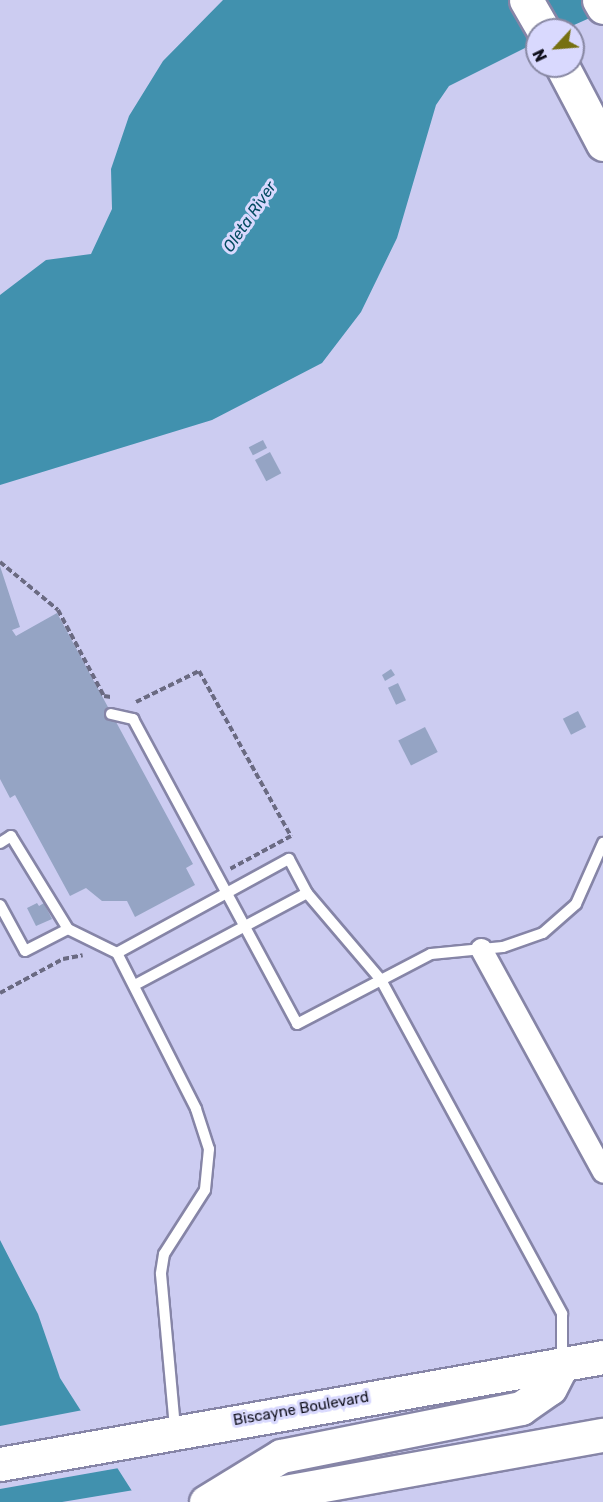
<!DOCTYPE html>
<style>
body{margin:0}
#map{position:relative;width:603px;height:1502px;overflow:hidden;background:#ccccf1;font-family:Rubik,sans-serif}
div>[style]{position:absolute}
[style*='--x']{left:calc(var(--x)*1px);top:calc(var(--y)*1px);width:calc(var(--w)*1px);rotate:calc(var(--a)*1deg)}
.water>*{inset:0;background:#4191ae}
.pier>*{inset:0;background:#ccccf1}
.building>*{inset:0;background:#95a4c4;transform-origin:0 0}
.path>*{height:4px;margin-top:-2px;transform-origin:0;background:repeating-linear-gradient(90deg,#6a6a82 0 6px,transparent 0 9px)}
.roads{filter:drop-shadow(2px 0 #8685a7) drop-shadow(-2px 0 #8685a7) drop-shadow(0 2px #8685a7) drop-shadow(0 -2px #8685a7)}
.service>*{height:10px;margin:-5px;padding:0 5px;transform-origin:5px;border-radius:5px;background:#fff}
.minor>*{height:21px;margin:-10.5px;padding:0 10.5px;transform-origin:10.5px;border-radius:10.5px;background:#fff}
.primary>*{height:33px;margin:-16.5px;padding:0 16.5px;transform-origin:16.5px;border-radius:16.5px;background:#fff}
span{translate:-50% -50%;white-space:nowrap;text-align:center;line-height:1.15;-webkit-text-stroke:6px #d9d9fe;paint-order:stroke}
.street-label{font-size:15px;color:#0f0f1b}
.water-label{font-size:16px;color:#034b60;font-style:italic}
.north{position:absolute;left:525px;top:18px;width:60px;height:60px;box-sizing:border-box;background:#d9d9fe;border:2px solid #8888a3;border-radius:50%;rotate:244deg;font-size:16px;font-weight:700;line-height:24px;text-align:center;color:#0f0f1b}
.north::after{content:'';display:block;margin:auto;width:21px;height:27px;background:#767011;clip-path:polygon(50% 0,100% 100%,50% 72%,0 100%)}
</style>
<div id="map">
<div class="water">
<div style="clip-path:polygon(223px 0,603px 0,603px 12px,563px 30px,537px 30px,537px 42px,449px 86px,436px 105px,397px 238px,361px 312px,322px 363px,212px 420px,0 485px,0 295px,46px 260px,91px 254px,112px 209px,111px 169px,129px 116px,163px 61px)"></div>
<div style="clip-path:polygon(0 1240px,38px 1314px,60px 1378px,139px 1502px,0 1502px)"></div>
</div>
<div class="pier">
<div style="clip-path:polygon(83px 1410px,119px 1468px,0 1489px,0 1426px)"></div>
<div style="clip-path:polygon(134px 1490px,142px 1502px,62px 1502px)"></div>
</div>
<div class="building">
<div style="left:263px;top:440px;width:9px;height:16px;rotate:63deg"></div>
<div style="left:270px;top:452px;width:24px;height:17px;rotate:62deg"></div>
<div style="clip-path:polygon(0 566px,20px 627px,12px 630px,16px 636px,57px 613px,193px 864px,186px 868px,195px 885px,135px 917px,127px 901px,102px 901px,86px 888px,70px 896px,15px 795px,10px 798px,0 779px)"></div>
<div style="clip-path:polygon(391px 669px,395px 675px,385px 681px,382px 675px)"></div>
<div style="left:398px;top:683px;width:19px;height:11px;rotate:65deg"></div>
<div style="left:578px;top:711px;width:18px;height:17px;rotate:63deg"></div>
<div style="left:425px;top:727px;width:28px;height:30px;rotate:63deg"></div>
<div style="clip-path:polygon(37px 903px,39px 906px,44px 903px,52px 919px,36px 926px,27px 908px)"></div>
</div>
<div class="path">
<div style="--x:0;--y:562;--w:75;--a:39.6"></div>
<div style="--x:58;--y:610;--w:98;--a:61.9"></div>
<div style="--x:104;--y:696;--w:7;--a:8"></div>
<div style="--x:136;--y:702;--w:70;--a:-26.2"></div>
<div style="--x:199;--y:671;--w:189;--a:60.9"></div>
<div style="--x:291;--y:836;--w:69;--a:151.6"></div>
<div style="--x:0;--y:993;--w:72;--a:-28.4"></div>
<div style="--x:63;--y:959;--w:20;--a:-11"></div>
</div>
<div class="roads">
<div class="service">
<div style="--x:111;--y:714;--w:23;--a:13"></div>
<div style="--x:133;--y:719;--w:346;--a:61.7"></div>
<div style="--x:297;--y:1024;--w:151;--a:-27.6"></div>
<div style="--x:431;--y:954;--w:72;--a:-5.6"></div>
<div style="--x:503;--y:947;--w:42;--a:-19.3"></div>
<div style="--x:543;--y:933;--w:44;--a:-41.3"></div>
<div style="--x:576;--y:904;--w:67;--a:-66.1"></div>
<div style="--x:0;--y:843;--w:13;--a:-32"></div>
<div style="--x:11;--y:836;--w:109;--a:58.5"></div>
<div style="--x:68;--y:929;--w:55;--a:26.1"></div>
<div style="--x:307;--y:893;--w:114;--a:49.6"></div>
<div style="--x:381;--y:980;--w:380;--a:61.5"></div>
<div style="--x:562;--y:1314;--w:47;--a:90"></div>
<div style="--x:0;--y:905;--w:52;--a:61.5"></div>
<div style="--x:25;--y:951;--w:48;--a:-27.1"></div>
<div style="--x:117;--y:953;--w:175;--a:63.1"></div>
<div style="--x:196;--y:1109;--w:42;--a:72"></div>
<div style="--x:209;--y:1149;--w:41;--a:95.6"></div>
<div style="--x:205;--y:1190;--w:76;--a:122.6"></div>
<div style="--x:164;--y:1254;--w:20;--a:99"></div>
<div style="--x:161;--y:1274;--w:155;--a:84.8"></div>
<div style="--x:117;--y:953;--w:196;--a:-28.7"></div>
<div style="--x:289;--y:859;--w:38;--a:62"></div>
<div style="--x:307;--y:893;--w:195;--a:151.9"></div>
</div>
<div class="minor">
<div style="--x:481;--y:949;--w:254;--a:61.3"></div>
</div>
<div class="primary">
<div style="--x:526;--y:0;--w:34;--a:60"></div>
<div style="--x:599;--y:0;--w:8;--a:60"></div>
<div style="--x:562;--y:66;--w:88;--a:62.3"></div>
<div style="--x:0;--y:1464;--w:612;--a:-10.06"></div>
<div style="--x:206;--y:1502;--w:88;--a:-31.5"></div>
<div style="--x:281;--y:1456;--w:245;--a:-11.3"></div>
<div style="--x:521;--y:1408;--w:35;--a:-35"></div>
<div style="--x:550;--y:1388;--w:27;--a:-63"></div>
<div style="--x:229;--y:1502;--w:380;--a:-10.2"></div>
</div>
</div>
<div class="street-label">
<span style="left:301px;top:1409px;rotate:-10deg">Biscayne Boulevard</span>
</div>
<div class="water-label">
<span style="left:250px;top:217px;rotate:-56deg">Oleta River</span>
</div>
<div class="north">N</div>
</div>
